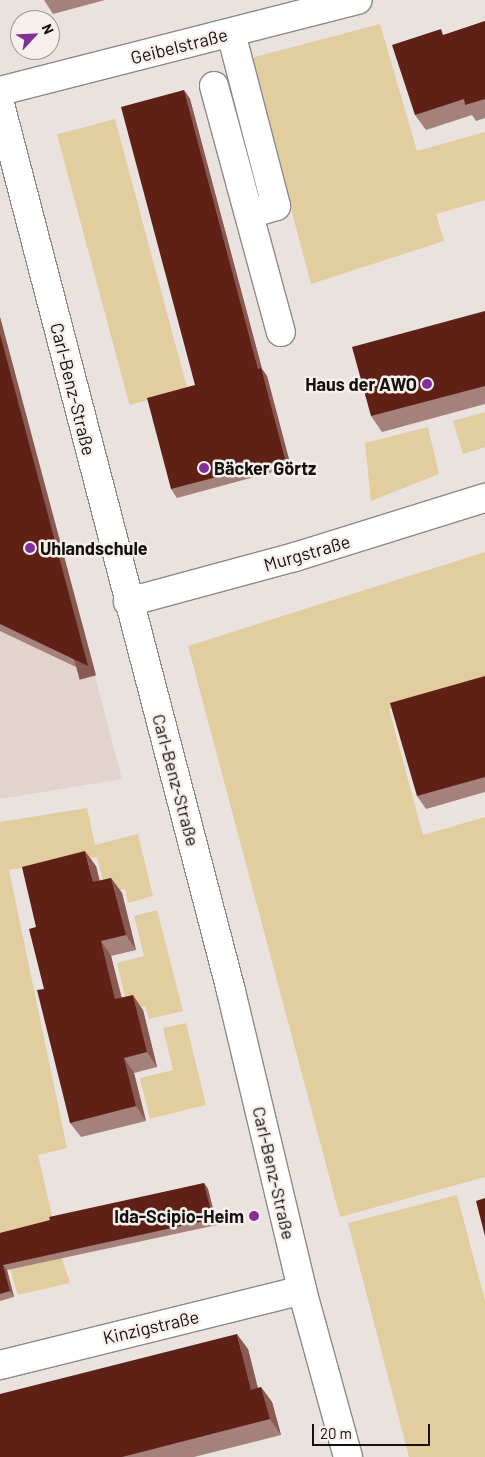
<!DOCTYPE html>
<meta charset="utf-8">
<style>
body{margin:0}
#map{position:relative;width:485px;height:1457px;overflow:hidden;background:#e9e2de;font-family:Barlow,sans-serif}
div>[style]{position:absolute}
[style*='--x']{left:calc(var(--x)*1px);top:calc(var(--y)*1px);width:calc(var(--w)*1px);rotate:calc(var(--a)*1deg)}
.built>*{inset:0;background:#e2d3cc}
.green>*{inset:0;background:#e2cd9f;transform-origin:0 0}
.roads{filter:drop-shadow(1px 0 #8f8885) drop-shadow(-1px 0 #8f8885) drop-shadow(0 1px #8f8885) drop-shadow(0 -1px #8f8885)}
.minor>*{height:28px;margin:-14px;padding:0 14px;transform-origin:14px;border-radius:14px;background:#fff}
.wall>*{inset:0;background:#a4817a}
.shaded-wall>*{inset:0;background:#885a52;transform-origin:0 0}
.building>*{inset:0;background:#5f2016}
.dots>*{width:14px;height:14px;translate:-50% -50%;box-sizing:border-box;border:2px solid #f6efeb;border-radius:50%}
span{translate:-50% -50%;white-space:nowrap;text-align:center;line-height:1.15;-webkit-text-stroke:5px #f6efeb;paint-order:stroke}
.street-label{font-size:18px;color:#131110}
.poi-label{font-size:18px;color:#131110;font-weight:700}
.right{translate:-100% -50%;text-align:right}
.left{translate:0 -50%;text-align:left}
.north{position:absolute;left:10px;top:10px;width:50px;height:50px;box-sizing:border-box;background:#f6efeb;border:1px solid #9b9693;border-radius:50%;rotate:65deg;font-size:14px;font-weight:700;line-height:20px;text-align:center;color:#131110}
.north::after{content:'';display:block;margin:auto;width:18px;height:22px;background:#842e9c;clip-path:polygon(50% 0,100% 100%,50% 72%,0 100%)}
.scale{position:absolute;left:312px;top:1424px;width:118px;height:22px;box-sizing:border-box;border:2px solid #131110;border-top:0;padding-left:6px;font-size:15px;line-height:18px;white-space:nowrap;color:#131110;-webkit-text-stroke:4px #f6efeb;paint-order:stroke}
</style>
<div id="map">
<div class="built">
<div style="clip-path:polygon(0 317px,122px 779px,0 799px)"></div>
</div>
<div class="green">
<div style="clip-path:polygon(380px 24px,417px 151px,485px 132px,485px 200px,436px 214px,444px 241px,311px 284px,251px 58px)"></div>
<div style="left:115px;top:119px;width:280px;height:60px;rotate:75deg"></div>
<div style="clip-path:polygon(485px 412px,485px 447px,463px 454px,453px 421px)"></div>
<div style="clip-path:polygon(428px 427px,439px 474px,371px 501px,365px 443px)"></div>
<div style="clip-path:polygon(485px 552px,485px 680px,389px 709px,423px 835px,485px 817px,485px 1177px,340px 1217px,188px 646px)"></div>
<div style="clip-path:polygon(87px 808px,95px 845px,138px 834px,153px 896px,128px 903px,125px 889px,106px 893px,97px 857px,9px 870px,67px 1148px,38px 1155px,62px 1259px,70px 1283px,18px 1295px,0 1237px,0 822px)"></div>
<div style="clip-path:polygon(157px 910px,183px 1011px,149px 1019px,145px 1006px,128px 1010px,117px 963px,144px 956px,134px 916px)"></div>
<div style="clip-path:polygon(186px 1023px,206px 1105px,150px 1119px,140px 1078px,173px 1070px,163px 1028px)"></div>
<div style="clip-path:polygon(457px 1195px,485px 1301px,485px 1457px,409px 1457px,348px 1223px)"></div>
</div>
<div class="roads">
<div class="minor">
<div style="--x:231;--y:33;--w:179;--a:75.4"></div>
<div style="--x:276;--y:206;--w:28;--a:163"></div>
<div style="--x:214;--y:86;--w:255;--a:74.8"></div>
<div style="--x:0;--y:91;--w:369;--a:-14.3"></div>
<div style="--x:0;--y:104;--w:917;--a:75.4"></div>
<div style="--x:231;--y:991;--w:307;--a:76.6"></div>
<div style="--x:302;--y:1290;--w:173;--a:74.6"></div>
<div style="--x:128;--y:602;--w:173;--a:-15.1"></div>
<div style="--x:295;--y:557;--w:199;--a:-17.3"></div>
<div style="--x:0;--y:1365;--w:311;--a:-13.9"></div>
</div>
</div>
<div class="wall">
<div style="clip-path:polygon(44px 0,105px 0,53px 14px)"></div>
<div style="clip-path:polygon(485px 21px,485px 118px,476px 121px,472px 115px,426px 130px,415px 115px,445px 35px)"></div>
<div style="clip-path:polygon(184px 90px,190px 99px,262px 369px,267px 376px,291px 467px,177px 498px,171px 489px,195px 385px)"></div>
<div style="clip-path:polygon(485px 311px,485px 404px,382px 432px,371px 416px)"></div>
<div style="clip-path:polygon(0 317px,95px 676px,0 631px)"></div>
<div style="clip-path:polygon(485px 676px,485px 792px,426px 809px,417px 796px)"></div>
<div style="clip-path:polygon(96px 866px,99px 881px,111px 878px,122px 893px,136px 950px,111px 956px,121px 997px,143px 1010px,157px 1067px,134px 1073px,146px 1121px,81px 1137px,70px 1123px,44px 989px)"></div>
<div style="clip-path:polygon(204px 1183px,208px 1189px,217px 1225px,7px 1270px,14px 1297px,0 1301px,0 1233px)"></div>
<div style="clip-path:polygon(248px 1349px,258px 1388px,261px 1387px,272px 1402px,281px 1435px,194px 1457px,0 1457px)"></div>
</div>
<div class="shaded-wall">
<div style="clip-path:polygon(184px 90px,190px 99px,262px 369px,267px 376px,291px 467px,285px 459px,258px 369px)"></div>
<div style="left:0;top:317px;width:371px;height:17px;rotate:75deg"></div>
<div style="clip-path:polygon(85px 851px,96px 866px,104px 897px,93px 882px)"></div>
<div style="clip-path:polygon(111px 878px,122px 893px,136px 950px,126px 935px)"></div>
<div style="clip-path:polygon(101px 941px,111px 956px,126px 1014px,115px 999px)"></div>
<div style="clip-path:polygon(133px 995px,143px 1010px,157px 1067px,147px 1052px)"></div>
<div style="clip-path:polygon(124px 1058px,134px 1073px,146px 1121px,136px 1106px)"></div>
<div style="clip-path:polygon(204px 1183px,208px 1189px,217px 1225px,213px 1219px)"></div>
<div style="clip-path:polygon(3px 1265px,7px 1270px,14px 1297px,10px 1291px)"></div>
<div style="clip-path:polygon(237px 1334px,248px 1349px,262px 1405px,251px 1390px)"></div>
<div style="clip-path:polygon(261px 1387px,272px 1402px,281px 1435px,270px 1419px)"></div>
</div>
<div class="building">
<div style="clip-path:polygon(485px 21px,485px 99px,465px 105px,464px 99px,415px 115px,392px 45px,441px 29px,443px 35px)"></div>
<div style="clip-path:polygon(184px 90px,258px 369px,261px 368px,285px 459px,171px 489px,147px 398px,195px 385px,121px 107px)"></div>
<div style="clip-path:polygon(485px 311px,485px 386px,371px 416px,352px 347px)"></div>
<div style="clip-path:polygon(0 334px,88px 666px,0 624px)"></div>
<div style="clip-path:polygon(485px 676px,485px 777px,417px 796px,390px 703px)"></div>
<div style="clip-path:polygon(85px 851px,93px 882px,111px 878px,126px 935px,101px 941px,115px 999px,133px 995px,147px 1052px,124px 1058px,136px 1106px,70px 1123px,37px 990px,44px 989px,29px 929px,36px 927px,22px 867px)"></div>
<div style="clip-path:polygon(204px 1183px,213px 1219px,3px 1265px,10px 1291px,0 1294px,0 1233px,50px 1220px,49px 1217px)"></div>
<div style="clip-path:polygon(485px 1198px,485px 1236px,476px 1201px)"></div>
<div style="clip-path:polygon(237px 1334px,251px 1390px,261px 1387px,270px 1419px,122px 1457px,0 1457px,0 1394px)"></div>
</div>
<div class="dots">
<div style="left:427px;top:384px;background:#842e9c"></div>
<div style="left:204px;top:468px;background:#842e9c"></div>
<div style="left:30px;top:548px;background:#842e9c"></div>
<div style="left:254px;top:1216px;background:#842e9c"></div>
</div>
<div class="street-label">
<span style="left:179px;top:46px;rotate:-14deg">Geibelstraße</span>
<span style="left:73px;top:389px;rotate:76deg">Carl-Benz-Straße</span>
<span style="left:307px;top:553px;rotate:-16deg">Murgstraße</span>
<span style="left:176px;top:780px;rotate:75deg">Carl-Benz-Straße</span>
<span style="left:274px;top:1173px;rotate:77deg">Carl-Benz-Straße</span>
<span style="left:151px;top:1327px;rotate:-13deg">Kinzigstraße</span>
</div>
<div class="poi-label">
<span class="right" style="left:417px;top:384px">Haus der AWO</span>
<span class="left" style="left:214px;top:468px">Bäcker Görtz</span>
<span class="left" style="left:40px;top:548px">Uhlandschule</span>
<span class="right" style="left:244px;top:1216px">Ida-Scipio-Heim</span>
</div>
<div class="north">N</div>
<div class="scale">20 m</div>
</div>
